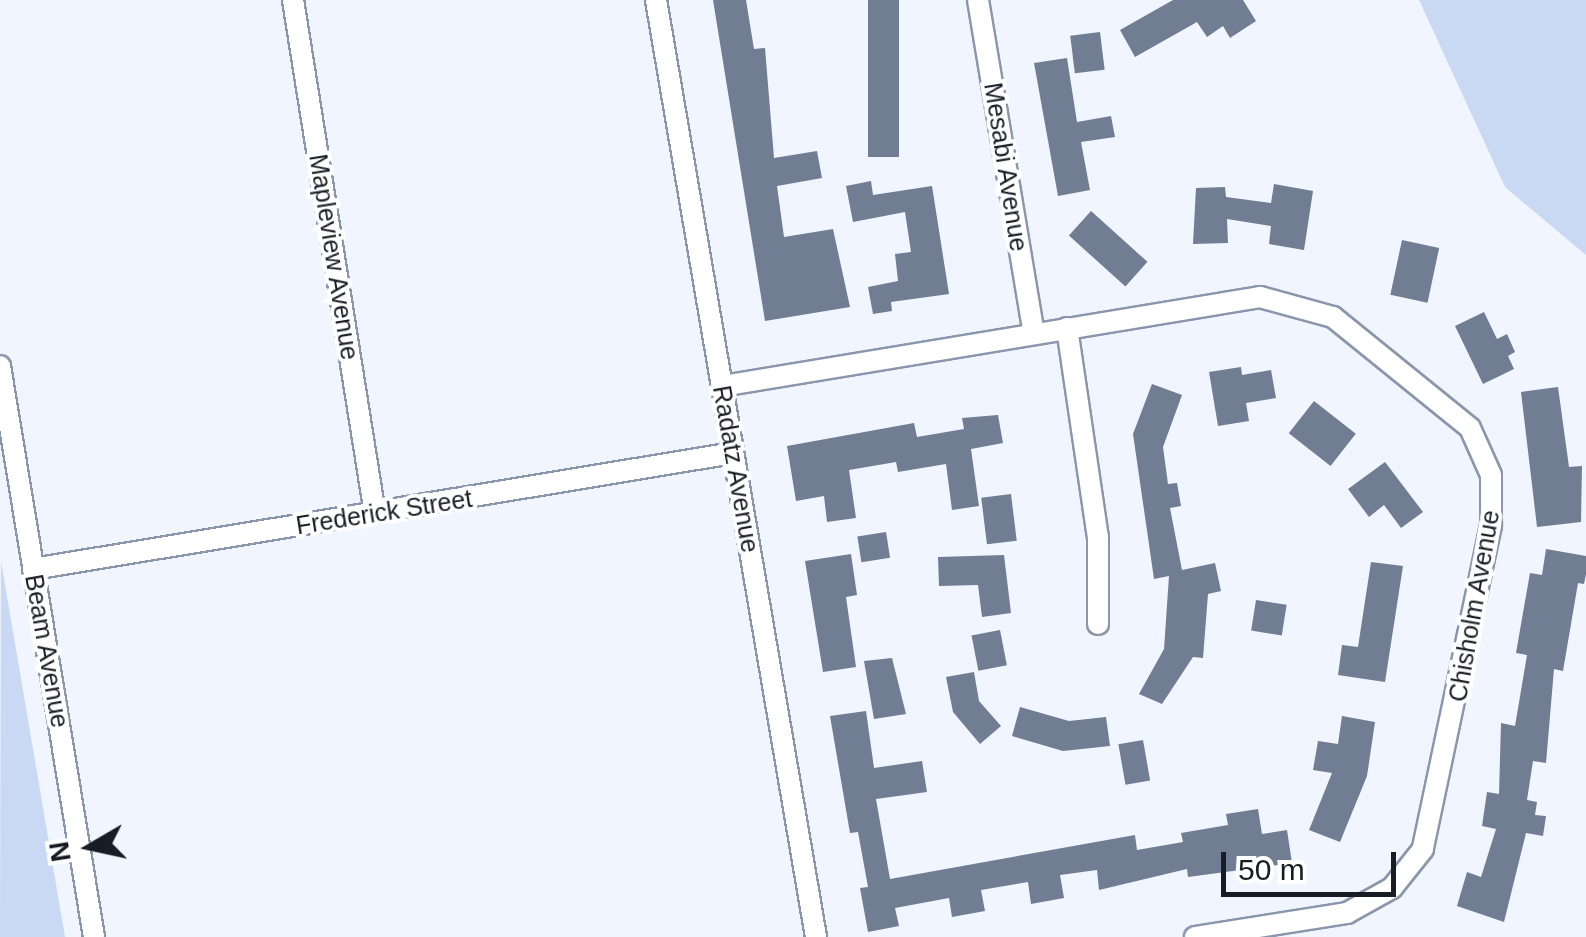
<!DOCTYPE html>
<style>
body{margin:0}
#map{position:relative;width:1586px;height:937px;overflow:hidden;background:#f0f5ff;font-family:Helvetica,sans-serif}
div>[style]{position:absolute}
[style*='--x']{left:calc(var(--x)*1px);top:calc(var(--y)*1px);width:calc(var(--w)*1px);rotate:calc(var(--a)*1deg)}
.green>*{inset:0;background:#cad9f3}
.building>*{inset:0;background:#707d92;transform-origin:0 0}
.roads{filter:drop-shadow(2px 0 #8996ab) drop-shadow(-2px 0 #8996ab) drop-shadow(0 2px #8996ab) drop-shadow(0 -2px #8996ab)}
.street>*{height:20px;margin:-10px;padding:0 10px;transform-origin:10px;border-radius:10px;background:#fff}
span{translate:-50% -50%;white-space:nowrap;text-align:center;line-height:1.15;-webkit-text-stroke:8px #fff;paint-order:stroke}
.street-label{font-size:25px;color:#181d25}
.north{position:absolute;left:40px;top:797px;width:100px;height:100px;-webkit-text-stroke:8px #fff;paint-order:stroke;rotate:261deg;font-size:28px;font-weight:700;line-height:40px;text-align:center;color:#181d25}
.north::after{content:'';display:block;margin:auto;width:35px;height:45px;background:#181d25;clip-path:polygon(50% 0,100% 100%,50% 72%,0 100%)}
.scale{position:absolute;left:1221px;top:852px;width:175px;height:45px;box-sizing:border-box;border:5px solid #181d25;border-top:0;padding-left:12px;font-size:30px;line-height:35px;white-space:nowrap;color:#181d25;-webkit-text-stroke:8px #fff;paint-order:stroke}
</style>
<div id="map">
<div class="green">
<div style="clip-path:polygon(1419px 0,1586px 0,1586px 255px,1505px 187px)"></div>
<div style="clip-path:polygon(1px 561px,65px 937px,0 937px)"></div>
</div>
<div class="building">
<div style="clip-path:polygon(713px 0,746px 0,754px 49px,765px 48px,774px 158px,817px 151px,822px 178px,777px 186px,784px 237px,833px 229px,850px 307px,765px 321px)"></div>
<div style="left:868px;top:0;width:31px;height:157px"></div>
<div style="clip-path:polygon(1173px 0,1243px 0,1256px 21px,1230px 38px,1223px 26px,1207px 37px,1197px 22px,1135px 57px,1120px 30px)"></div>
<div style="left:1100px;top:32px;width:38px;height:30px;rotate:83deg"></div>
<div style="clip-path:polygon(1067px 58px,1077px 122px,1111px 116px,1115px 137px,1081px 142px,1090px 190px,1058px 196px,1034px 63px)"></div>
<div style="clip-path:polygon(871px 181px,873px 195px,932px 186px,949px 294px,891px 302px,892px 311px,873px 314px,868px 287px,898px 281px,895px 254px,911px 252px,905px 212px,853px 222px,846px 186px)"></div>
<div style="clip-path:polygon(1274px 184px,1313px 191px,1304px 250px,1269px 244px,1271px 226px,1227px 219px,1228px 243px,1193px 244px,1196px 188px,1225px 187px,1226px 197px,1271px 203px)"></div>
<div style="left:1091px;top:211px;width:76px;height:33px;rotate:42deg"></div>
<div style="left:1402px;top:240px;width:38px;height:56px;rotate:12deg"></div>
<div style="clip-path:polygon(1484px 312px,1497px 339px,1507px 334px,1515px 352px,1508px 356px,1514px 369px,1483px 384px,1455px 326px)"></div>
<div style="clip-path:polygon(1241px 367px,1242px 375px,1271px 370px,1276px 398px,1246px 403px,1249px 421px,1218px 426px,1209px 372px)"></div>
<div style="clip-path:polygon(1152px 384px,1182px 395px,1163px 447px,1168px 484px,1177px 483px,1181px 506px,1170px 508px,1182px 570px,1215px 563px,1221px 591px,1208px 594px,1203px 658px,1193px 657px,1162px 704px,1139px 694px,1164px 649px,1169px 576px,1154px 579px,1133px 434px)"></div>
<div style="clip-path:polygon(1558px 387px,1569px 467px,1582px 466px,1581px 522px,1537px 527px,1521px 392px)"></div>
<div style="left:1314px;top:401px;width:53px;height:41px;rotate:38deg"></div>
<div style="clip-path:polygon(998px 415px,1003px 443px,971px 449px,979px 506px,952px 510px,946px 464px,898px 472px,896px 462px,849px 470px,856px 518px,827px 522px,824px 496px,796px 501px,787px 446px,914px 423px,917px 437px,964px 429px,962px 418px)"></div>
<div style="clip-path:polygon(1385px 462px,1423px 512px,1401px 528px,1384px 505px,1369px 517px,1348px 489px)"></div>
<div style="left:1011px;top:494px;width:47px;height:30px;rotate:83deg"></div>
<div style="left:886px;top:532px;width:26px;height:29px;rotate:81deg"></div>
<div style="clip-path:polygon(1546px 549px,1586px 556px,1586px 574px,1584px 584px,1578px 583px,1563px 671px,1554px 669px,1546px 763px,1533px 761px,1527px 800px,1537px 802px,1535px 815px,1546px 816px,1543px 836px,1526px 833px,1504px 922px,1457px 906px,1467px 872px,1481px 877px,1496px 829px,1482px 826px,1487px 792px,1499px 794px,1501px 723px,1515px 726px,1527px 655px,1516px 653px,1524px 607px,1530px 573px,1542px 575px)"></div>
<div style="clip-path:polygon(851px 554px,857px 595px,846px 597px,856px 667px,823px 672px,805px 561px)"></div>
<div style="clip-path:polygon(1004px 555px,1011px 613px,982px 617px,978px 585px,939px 586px,938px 557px)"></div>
<div style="clip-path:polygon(1371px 562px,1403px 566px,1385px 682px,1338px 675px,1342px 645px,1358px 647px)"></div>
<div style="left:1256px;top:600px;width:31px;height:31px;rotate:9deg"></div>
<div style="left:1000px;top:630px;width:36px;height:29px;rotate:79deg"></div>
<div style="clip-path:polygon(892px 658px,906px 714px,874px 719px,864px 661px)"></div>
<div style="clip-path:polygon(974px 672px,979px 701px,1001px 726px,980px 744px,953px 712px,946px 677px)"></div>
<div style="clip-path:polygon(1020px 707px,1069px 721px,1106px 717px,1110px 746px,1063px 751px,1012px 736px)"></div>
<div style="clip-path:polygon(866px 711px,874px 768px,922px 761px,927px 792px,876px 799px,890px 879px,1135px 835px,1137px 850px,1183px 842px,1181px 833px,1228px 825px,1226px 814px,1258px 809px,1262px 834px,1287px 830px,1292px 863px,1188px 877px,1187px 869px,1099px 890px,1097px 870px,1060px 875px,1064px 898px,1031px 904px,1028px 882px,981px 890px,985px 911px,952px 917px,949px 898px,895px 908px,899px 926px,868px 932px,860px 888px,868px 887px,858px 832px,850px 833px,830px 716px)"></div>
<div style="clip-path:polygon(1342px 716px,1375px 722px,1367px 776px,1340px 842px,1309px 830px,1332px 773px,1313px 770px,1318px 741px,1338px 744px)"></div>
<div style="left:1143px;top:740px;width:41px;height:25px;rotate:80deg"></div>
</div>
<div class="roads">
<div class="street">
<div style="--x:293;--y:0;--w:520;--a:80.94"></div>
<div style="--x:656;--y:0;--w:951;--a:80.31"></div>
<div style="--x:978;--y:0;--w:338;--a:80.5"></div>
<div style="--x:1067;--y:328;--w:211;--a:81.6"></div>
<div style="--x:1098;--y:537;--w:87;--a:90"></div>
<div style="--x:0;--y:366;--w:579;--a:80.65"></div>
<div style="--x:722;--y:386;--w:545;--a:-9.39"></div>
<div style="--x:1260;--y:297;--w:76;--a:15.3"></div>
<div style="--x:1333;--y:317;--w:176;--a:39"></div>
<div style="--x:1470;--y:428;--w:51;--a:65.9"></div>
<div style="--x:1491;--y:475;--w:50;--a:90"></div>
<div style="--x:1491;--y:525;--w:331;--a:101.9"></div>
<div style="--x:1423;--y:849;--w:50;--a:128.5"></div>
<div style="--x:1392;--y:888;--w:51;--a:150.9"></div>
<div style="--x:1347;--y:913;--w:154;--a:171"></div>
<div style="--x:33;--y:569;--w:710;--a:-9.41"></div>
</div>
</div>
<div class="street-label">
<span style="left:1006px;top:167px;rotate:81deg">Mesabi Avenue</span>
<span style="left:334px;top:257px;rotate:81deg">Mapleview Avenue</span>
<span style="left:736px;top:469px;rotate:80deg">Radatz Avenue</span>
<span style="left:384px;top:512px;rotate:-9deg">Frederick Street</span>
<span style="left:1474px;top:606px;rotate:-80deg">Chisholm Avenue</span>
<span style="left:47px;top:651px;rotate:80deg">Beam Avenue</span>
</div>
<div class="north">N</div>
<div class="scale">50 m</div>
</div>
